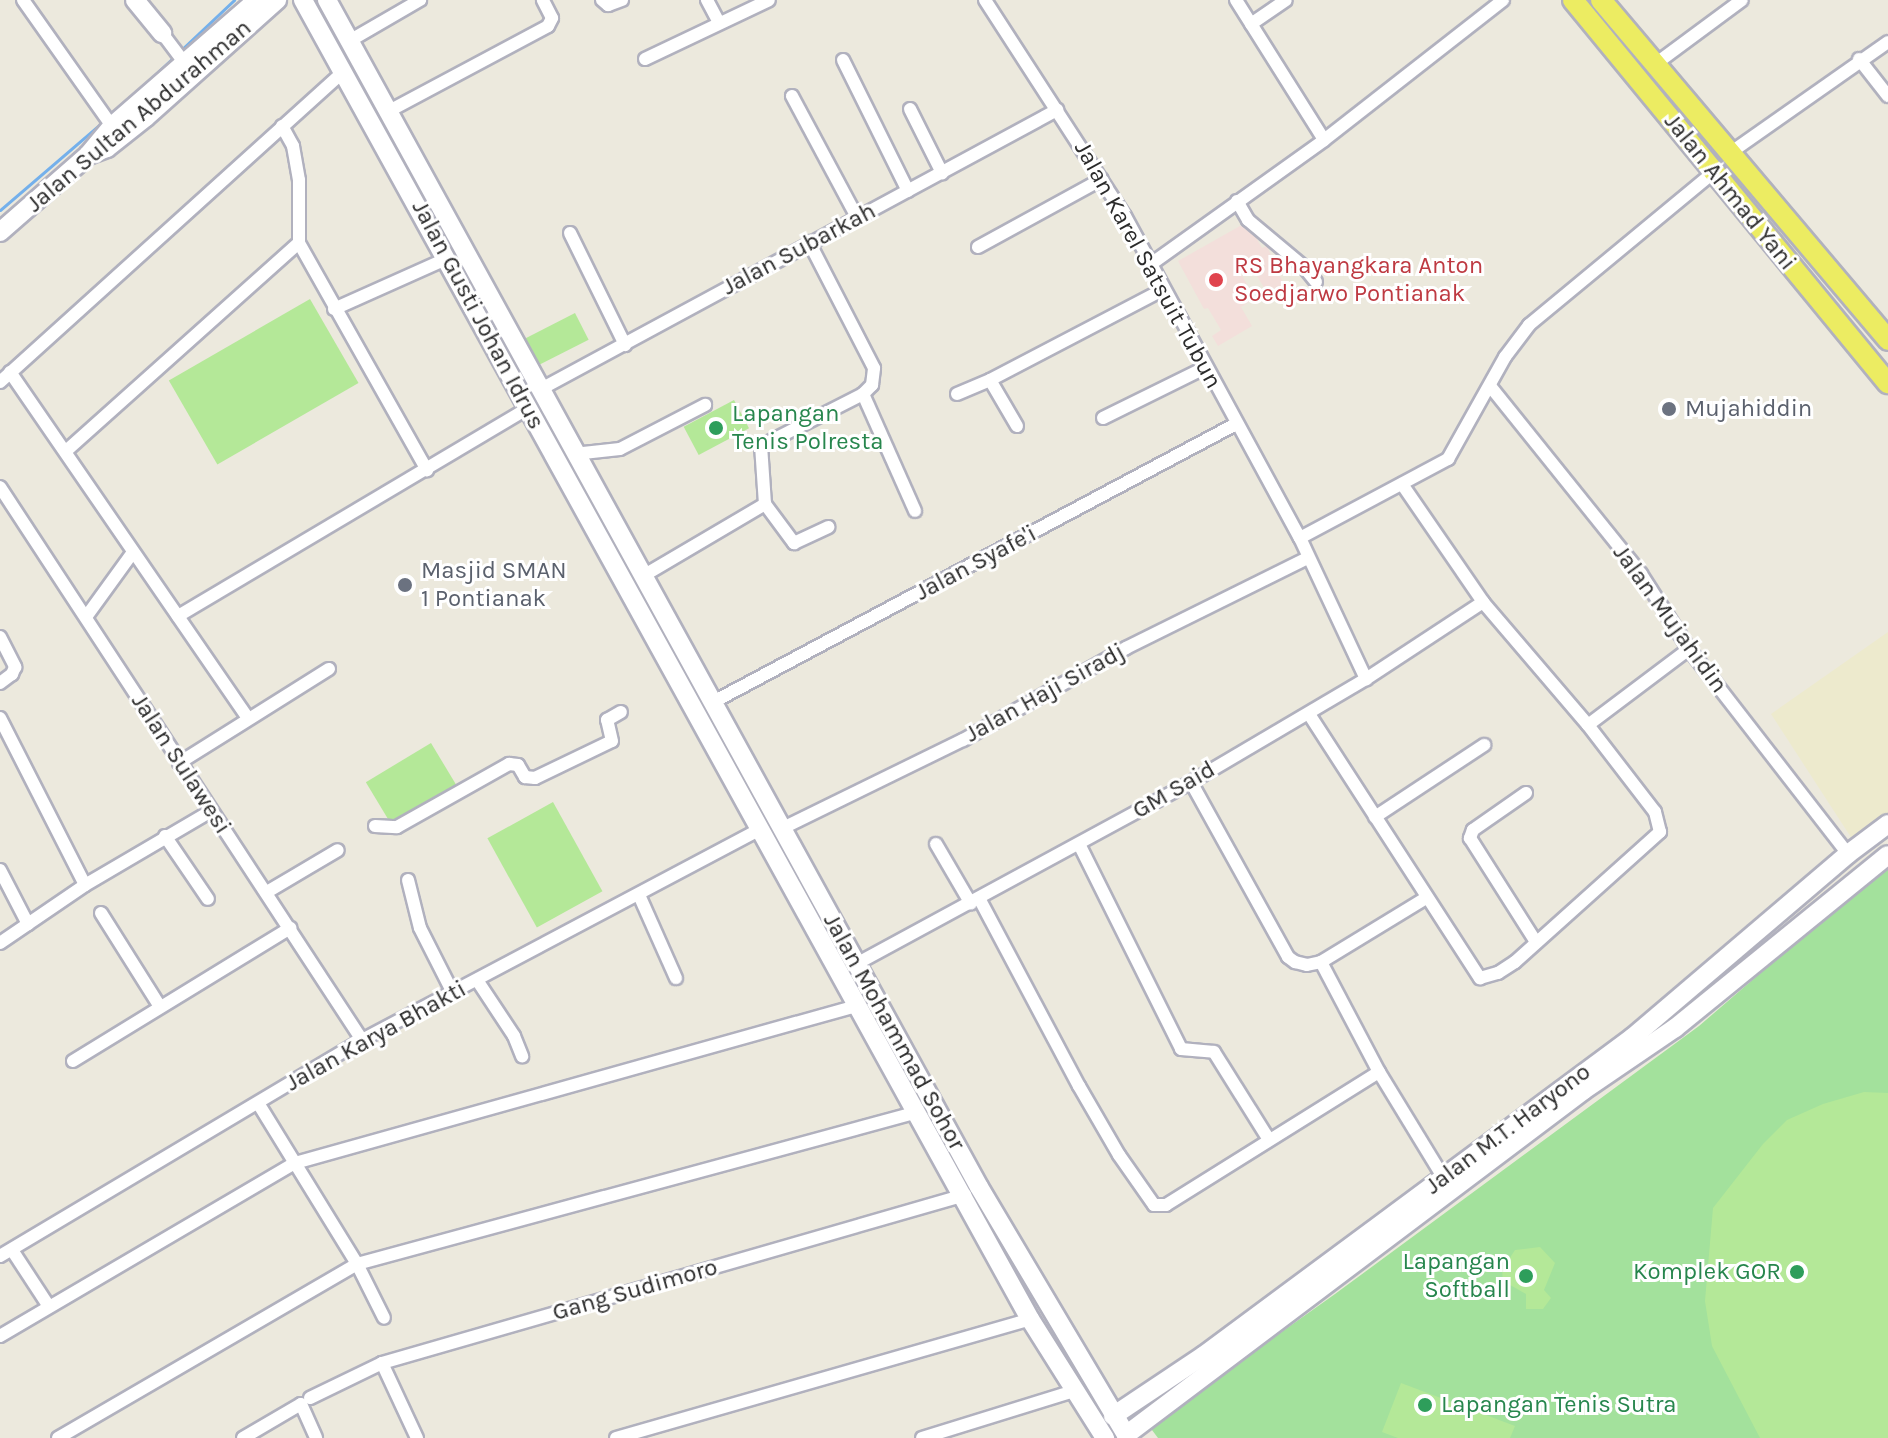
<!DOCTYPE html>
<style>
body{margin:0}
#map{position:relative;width:1888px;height:1438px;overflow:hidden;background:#ece9dd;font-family:Karla,sans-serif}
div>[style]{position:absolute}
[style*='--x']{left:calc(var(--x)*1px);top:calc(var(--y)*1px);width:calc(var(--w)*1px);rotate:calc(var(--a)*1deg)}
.education>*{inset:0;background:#edeacd}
.medical>*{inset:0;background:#f3dfdb}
.green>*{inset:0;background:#a3e19c}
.pitch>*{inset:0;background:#b4e898;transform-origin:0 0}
.stream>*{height:3px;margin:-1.5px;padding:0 1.5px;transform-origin:1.5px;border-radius:1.5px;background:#74b0eb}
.roads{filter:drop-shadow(2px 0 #b1b1be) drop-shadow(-2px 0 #b1b1be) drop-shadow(0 2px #b1b1be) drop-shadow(0 -2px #b1b1be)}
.street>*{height:12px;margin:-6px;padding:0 6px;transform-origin:6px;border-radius:6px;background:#fff}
.secondary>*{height:18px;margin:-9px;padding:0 9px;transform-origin:9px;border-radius:9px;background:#fff}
.primary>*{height:20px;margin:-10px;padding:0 10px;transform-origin:10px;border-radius:10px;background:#ecec62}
.dots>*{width:22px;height:22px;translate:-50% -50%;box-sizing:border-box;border:4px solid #fff;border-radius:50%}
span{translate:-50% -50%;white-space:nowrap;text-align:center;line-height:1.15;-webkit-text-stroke:6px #fff;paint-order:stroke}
.street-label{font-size:24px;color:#2b2b2b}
.health-label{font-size:24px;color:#be3a42}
.left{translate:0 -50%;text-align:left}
.worship-label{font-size:24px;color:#5b616d}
.leisure-label{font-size:24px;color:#27864d}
.right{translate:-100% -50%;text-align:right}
</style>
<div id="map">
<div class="education">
<div style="clip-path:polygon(1888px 632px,1888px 823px,1856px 845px,1771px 714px)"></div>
</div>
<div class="medical">
<div style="clip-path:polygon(1247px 222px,1262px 248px,1267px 246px,1284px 285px,1268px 294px,1252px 268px,1241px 274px,1255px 298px,1241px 307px,1252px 326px,1218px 346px,1212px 336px,1221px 330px,1208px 308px,1204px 309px,1178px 261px)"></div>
</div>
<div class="green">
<div style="clip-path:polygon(1888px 863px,1888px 1438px,1158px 1438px,1149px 1426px,1335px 1294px,1699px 1026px)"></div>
</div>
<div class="pitch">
<div style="left:310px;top:299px;width:97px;height:163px;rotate:60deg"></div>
<div style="left:575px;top:313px;width:30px;height:57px;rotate:63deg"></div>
<div style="left:734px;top:400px;width:32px;height:57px;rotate:62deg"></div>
<div style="left:431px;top:743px;width:50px;height:76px;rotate:59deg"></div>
<div style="left:553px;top:802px;width:102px;height:75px;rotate:61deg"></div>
<div style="clip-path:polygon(1864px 1092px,1888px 1093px,1888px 1438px,1760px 1438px,1712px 1346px,1705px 1301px,1713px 1208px,1763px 1144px,1787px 1120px,1823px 1104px)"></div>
<div style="clip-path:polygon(1540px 1247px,1555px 1263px,1544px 1290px,1551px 1298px,1543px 1309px,1526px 1309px,1526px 1294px,1503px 1281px,1502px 1270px,1515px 1250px)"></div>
<div style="clip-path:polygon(1401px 1383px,1515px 1426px,1510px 1438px,1398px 1438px,1382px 1432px)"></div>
</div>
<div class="stream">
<div style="--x:181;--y:50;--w:73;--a:-43.3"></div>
<div style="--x:117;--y:110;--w:81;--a:-43"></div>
<div style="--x:0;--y:210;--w:138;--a:-40.6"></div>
</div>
<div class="roads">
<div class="street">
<div style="--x:23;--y:0;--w:154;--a:54.8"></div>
<div style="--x:602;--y:0;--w:8;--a:40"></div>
<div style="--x:608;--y:5;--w:15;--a:-20"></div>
<div style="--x:707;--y:0;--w:26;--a:62"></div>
<div style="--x:985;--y:0;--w:257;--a:57.1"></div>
<div style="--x:1125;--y:216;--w:366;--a:61.5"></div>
<div style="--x:1300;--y:538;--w:156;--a:64.9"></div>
<div style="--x:1236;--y:0;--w:165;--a:57.8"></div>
<div style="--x:1251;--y:24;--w:42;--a:-34.4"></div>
<div style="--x:162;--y:33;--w:38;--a:53"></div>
<div style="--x:351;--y:40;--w:80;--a:-30.1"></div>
<div style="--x:645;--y:59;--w:137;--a:-25.4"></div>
<div style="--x:1859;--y:59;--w:47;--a:51.9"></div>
<div style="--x:843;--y:60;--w:146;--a:63.6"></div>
<div style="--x:1654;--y:65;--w:109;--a:-36.5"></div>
<div style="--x:792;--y:96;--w:137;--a:61.8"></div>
<div style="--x:910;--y:109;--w:72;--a:63.4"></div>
<div style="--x:389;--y:111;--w:180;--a:-28.1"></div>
<div style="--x:548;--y:26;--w:9;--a:-63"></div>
<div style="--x:552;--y:18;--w:20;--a:-117"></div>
<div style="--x:282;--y:126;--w:23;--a:61"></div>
<div style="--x:293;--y:146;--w:35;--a:80"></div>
<div style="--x:299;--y:180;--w:63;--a:90"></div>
<div style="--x:299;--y:243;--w:261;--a:60.6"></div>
<div style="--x:1730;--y:153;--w:193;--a:-35.1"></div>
<div style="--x:1237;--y:201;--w:22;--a:60"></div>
<div style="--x:1248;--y:220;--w:73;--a:40"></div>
<div style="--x:1304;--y:267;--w:19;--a:51"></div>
<div style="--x:570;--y:233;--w:125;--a:63.8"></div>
<div style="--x:978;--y:247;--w:141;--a:-28.7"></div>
<div style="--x:1151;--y:264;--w:213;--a:-35.6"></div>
<div style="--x:1324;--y:140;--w:227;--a:-38"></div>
<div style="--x:334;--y:309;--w:125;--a:-24.1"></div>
<div style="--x:10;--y:372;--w:420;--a:55.5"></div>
<div style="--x:0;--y:382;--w:464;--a:-42.1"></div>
<div style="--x:1490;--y:386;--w:241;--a:51.2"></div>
<div style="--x:1641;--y:574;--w:89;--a:57.4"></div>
<div style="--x:1689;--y:649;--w:259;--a:52.2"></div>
<div style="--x:541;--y:389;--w:587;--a:-28.4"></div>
<div style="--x:863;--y:394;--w:128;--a:66"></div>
<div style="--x:957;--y:394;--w:36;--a:-23"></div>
<div style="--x:1103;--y:418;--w:115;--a:-26.3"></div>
<div style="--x:1017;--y:426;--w:53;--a:-120.4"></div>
<div style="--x:990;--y:380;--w:196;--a:-27.6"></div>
<div style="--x:66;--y:451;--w:312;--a:-41.8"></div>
<div style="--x:574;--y:454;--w:46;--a:-6.2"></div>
<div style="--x:620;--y:449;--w:96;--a:-27.4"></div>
<div style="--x:0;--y:487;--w:661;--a:56.79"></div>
<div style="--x:765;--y:504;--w:49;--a:53.4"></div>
<div style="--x:794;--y:543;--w:38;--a:-25"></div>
<div style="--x:1300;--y:538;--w:168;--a:-28.1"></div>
<div style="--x:1448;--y:459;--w:117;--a:-60.8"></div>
<div style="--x:1505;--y:357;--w:40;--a:-53"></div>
<div style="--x:1529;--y:325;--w:241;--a:-39.6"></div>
<div style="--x:643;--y:576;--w:142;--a:-30.5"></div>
<div style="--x:765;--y:504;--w:58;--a:-93.9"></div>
<div style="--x:761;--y:446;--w:114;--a:-27"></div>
<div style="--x:863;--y:394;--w:13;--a:-45"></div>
<div style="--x:872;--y:385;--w:17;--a:-83"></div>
<div style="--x:874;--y:368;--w:142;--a:-117.3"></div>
<div style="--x:178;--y:616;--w:407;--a:-30.7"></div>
<div style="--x:86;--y:617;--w:80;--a:-54.1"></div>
<div style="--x:0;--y:637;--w:34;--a:63"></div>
<div style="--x:15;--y:667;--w:8;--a:113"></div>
<div style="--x:12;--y:674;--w:15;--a:143"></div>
<div style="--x:715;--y:701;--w:590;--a:-28"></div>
<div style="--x:1309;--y:714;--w:315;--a:57.1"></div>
<div style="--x:1480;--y:978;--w:19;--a:-16"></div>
<div style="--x:1498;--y:973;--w:20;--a:-33"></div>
<div style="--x:1515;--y:962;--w:195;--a:-41.9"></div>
<div style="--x:1660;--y:832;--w:21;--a:-104"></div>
<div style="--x:1655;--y:812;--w:110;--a:-127.6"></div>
<div style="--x:1588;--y:725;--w:162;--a:-130.5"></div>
<div style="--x:1483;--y:602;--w:143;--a:-124.5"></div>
<div style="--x:0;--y:718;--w:187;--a:63"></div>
<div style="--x:1588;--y:725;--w:126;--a:-37"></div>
<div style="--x:179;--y:763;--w:177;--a:-32.1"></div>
<div style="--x:1191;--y:782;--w:200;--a:61"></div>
<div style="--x:1288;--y:957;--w:9;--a:36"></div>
<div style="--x:1295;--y:962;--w:12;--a:14"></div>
<div style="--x:1307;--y:965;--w:14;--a:-12"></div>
<div style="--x:1321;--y:962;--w:123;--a:-31.4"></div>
<div style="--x:1526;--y:793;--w:65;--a:145.1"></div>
<div style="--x:1473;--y:830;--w:9;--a:111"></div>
<div style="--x:1470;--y:838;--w:123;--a:57.6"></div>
<div style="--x:1375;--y:817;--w:131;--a:-33.4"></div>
<div style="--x:375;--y:826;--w:22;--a:3"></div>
<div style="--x:397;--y:827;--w:129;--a:-29.4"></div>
<div style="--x:509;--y:764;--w:9;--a:6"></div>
<div style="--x:518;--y:765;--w:14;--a:60"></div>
<div style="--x:525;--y:777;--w:10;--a:6"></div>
<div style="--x:535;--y:778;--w:85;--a:-25.7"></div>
<div style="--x:612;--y:741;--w:22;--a:-103"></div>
<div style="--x:607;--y:720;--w:16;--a:-30"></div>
<div style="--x:783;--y:828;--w:200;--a:-26.1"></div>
<div style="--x:963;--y:740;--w:187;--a:-29.4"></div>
<div style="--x:1126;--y:648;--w:202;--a:-26.4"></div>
<div style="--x:165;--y:836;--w:76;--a:55.7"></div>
<div style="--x:936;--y:844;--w:69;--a:59.7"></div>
<div style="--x:1079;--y:844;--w:229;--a:63.5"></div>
<div style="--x:1181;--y:1049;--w:33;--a:5"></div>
<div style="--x:1214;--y:1052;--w:102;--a:57.9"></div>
<div style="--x:0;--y:870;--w:61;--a:62.6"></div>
<div style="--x:408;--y:880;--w:49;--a:76"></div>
<div style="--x:420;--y:928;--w:73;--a:63.1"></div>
<div style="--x:267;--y:892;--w:82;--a:-30.6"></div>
<div style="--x:639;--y:895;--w:91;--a:66"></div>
<div style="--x:980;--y:900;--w:211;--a:62"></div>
<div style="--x:1079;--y:1086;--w:80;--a:59.9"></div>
<div style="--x:1119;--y:1155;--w:61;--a:55"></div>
<div style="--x:1154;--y:1205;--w:12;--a:0"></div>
<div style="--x:1166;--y:1205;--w:251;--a:-32"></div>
<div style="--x:101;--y:913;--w:109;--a:57.8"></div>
<div style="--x:0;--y:943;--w:103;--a:-34.3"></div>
<div style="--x:85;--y:885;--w:146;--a:-30.4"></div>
<div style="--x:1321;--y:962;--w:124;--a:62.2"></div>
<div style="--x:1379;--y:1072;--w:123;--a:58.6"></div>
<div style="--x:858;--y:963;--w:379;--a:-28.5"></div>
<div style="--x:1191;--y:782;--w:203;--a:-30.5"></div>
<div style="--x:1366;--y:679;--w:140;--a:-33.3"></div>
<div style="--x:477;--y:980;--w:67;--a:56.5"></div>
<div style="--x:514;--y:1036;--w:22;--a:68"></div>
<div style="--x:73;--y:1061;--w:255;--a:-31.5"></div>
<div style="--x:258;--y:1103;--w:189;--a:58.4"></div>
<div style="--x:357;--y:1264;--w:60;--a:63.4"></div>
<div style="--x:12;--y:1250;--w:66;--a:56.8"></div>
<div style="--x:0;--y:1256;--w:422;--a:-30.8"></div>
<div style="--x:362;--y:1040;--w:449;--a:-27.9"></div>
<div style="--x:0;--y:1336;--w:342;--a:-30.4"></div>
<div style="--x:295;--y:1163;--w:583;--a:-15.63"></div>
<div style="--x:382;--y:1363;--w:83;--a:65"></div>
<div style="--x:310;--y:1398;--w:80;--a:-25.9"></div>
<div style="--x:382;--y:1363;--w:607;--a:-16.08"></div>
<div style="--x:58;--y:1438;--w:346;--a:-30.2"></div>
<div style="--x:357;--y:1264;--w:581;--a:-15.16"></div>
<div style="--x:243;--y:1438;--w:67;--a:-30.4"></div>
<div style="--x:301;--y:1404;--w:37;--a:66"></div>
<div style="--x:616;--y:1438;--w:431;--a:-16"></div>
<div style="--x:922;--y:1438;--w:159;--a:-17.2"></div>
</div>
<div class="secondary">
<div style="--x:135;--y:0;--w:43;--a:50.7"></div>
<div style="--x:303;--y:0;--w:1506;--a:61.14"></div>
<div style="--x:1030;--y:1319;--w:141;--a:57.8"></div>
<div style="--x:327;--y:0;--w:1354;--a:61.22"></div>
<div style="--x:979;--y:1187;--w:292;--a:59.3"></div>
<div style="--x:88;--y:155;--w:38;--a:-50"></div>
<div style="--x:112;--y:126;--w:192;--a:-41"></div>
<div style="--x:0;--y:232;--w:117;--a:-41.2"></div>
<div style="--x:88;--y:155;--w:20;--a:-20"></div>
<div style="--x:107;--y:148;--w:50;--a:-38.5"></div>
<div style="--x:146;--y:117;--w:176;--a:-41.8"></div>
<div style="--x:1113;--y:1416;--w:108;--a:-33.7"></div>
<div style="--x:1203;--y:1356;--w:535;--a:-36.57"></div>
<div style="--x:1633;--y:1037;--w:282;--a:-40.4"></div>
<div style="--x:1848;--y:854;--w:50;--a:-36.9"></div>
<div style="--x:1126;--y:1435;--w:573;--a:-36.99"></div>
<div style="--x:1584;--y:1090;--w:110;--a:-34.3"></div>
<div style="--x:1675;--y:1028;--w:274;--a:-39.1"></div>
</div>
<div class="primary">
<div style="--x:1573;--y:0;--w:496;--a:50.6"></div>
<div style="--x:1601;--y:0;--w:445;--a:49.8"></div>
</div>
</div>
<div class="dots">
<div style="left:1216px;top:280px;background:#e0444e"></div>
<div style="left:1669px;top:409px;background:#6b7280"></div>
<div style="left:716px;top:428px;background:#2e9e5b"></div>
<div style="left:405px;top:585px;background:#6b7280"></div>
<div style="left:1797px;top:1272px;background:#2e9e5b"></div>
<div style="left:1526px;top:1276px;background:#2e9e5b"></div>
<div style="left:1425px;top:1405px;background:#2e9e5b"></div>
</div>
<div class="street-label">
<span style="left:139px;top:116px;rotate:-40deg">Jalan Sultan Abdurahman</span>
<span style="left:1730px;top:192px;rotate:51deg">Jalan Ahmad Yani</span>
<span style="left:799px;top:249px;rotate:-28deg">Jalan Subarkah</span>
<span style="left:1148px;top:265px;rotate:61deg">Jalan Karel Satsuit Tubun</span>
<span style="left:478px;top:315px;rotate:62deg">Jalan Gusti Johan Idrus</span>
<span style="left:976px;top:563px;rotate:-28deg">Jalan Syafe'i</span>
<span style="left:1670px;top:619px;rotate:54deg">Jalan Mujahidin</span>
<span style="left:1045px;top:693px;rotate:-29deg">Jalan Haji Siradj</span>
<span style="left:181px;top:764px;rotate:57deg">Jalan Sulawesi</span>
<span style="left:1174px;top:790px;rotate:-30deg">GM Said</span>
<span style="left:894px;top:1032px;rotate:61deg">Jalan Mohammad Sohor</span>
<span style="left:376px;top:1036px;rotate:-29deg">Jalan Karya Bhakti</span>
<span style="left:1508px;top:1129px;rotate:-37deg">Jalan M.T. Haryono</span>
<span style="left:635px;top:1290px;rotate:-16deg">Gang Sudimoro</span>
</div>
<div class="health-label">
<span class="left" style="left:1234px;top:280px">RS Bhayangkara Anton<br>Soedjarwo Pontianak</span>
</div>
<div class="worship-label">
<span class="left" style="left:1685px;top:409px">Mujahiddin</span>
<span class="left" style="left:421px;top:585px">Masjid SMAN<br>1 Pontianak</span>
</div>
<div class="leisure-label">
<span class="left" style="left:732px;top:428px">Lapangan<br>Tenis Polresta</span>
<span class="right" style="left:1510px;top:1276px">Lapangan<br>Softball</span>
<span class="right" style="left:1781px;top:1272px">Komplek GOR</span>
<span class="left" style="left:1441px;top:1405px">Lapangan Tenis Sutra</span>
</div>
</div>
